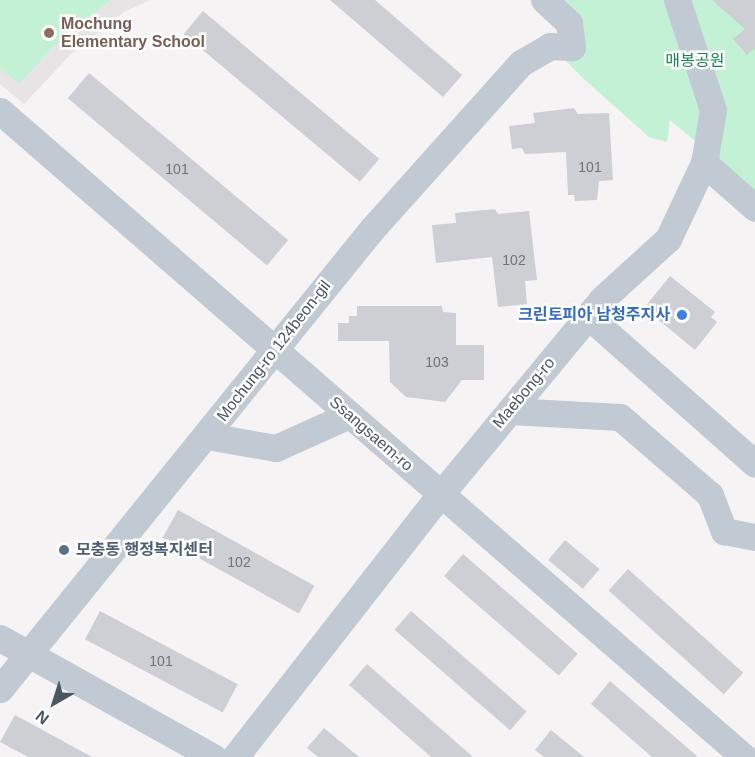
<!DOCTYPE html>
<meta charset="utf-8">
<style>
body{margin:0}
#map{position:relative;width:755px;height:757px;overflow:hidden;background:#f5f3f3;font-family:Helvetica,"Noto Sans KR",sans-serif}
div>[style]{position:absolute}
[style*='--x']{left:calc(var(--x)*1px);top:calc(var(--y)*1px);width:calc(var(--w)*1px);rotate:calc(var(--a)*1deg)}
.education>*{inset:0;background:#e6e4e5}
.green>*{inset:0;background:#c3f1d5}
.building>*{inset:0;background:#cdcfd5;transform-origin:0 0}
.minor>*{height:27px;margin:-13.5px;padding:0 13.5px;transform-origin:13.5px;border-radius:13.5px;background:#c1cad2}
.dots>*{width:16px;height:16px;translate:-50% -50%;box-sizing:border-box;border:3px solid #fff;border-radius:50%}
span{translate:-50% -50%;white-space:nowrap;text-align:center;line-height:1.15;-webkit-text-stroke:5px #fff;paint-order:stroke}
.number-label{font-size:14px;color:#6b747e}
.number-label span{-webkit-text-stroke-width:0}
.education-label{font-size:16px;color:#785e54;font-weight:700}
.left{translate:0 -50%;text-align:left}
.park-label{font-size:16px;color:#17864f}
.shop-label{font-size:16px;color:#366cbe;font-weight:700}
.right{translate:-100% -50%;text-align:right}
.street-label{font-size:16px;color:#4a5661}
.service-label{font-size:16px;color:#4e5e75;font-weight:700}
.north{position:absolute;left:24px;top:673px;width:60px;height:60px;-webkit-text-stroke:4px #fff;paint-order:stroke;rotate:219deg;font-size:16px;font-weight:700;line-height:24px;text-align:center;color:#4a5661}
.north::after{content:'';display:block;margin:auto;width:21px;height:27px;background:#4a5661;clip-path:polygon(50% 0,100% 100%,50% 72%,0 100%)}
</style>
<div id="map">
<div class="education">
<div style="clip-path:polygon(0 0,150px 0,124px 12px,71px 54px,24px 104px,0 84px)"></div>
</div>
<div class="green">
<div style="clip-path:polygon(0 0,111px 0,60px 40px,19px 84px,0 68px)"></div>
<div style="clip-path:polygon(537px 0,755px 0,755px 191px,670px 120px,667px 142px,649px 137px,584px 79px,564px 59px,575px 54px)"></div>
</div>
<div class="building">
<div style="clip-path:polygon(330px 0,375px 0,462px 75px,443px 97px)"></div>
<div style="clip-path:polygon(712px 0,755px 0,755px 48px,747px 55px,733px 39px,745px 29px)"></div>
<div style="left:203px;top:11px;width:230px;height:30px;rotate:40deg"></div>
<div style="left:89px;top:73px;width:260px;height:33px;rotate:40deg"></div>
<div style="clip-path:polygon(574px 108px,578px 114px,609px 113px,613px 180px,599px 181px,597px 200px,575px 201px,574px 195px,568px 195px,566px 152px,525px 154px,522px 148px,512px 149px,509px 126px,535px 123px,533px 113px)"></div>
<div style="clip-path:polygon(495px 209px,498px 214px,529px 211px,537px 280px,525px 281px,527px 304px,498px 307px,492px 257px,436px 263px,432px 225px,456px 223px,455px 213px)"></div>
<div style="clip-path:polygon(670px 276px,715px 312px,711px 317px,717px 322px,695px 350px,644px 308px)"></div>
<div style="clip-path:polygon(357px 306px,442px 306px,443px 312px,456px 313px,456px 345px,484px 345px,484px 380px,462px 380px,445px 402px,406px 397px,390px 382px,389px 341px,338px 341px,338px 323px,349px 323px,349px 316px,357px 316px)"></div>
<div style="left:178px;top:510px;width:156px;height:32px;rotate:29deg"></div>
<div style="left:565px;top:540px;width:45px;height:26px;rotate:40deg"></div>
<div style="left:463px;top:554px;width:152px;height:29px;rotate:41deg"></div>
<div style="left:628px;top:569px;width:155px;height:29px;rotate:42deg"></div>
<div style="left:100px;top:611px;width:156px;height:32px;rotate:28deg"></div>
<div style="left:411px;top:611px;width:153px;height:25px;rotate:41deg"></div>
<div style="clip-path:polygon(367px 664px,473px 757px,431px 757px,349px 685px)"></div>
<div style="clip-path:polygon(610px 681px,698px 757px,652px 757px,591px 704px)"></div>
<div style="clip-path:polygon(15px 715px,92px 757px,28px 757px,0 742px)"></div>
<div style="clip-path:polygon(324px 728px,359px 757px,318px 757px,307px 748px)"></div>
<div style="clip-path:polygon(551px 730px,584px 757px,544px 757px,535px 750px)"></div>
</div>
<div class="minor">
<div style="--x:0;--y:111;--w:985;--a:40.97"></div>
<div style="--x:704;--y:163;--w:68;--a:41.4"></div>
<div style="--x:588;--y:316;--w:223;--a:41.5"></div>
<div style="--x:510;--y:411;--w:110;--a:3.1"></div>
<div style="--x:620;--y:417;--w:119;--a:40.9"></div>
<div style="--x:710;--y:495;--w:39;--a:69"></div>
<div style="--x:724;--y:531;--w:32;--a:11"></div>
<div style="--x:207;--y:436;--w:70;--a:9.9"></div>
<div style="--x:276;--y:448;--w:80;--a:-24.3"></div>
<div style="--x:0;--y:638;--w:244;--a:29.2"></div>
<div style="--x:0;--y:689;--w:592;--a:-51.04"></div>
<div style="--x:372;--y:229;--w:223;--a:-48.1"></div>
<div style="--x:521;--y:63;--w:34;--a:-30"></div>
<div style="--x:550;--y:46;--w:22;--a:3"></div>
<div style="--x:572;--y:47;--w:24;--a:-97"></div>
<div style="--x:569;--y:23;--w:34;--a:-137"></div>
<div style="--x:235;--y:757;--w:333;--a:-52"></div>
<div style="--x:440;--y:495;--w:254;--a:-50.4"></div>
<div style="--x:602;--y:299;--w:89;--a:-42.3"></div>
<div style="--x:668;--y:239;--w:84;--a:-64.7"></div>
<div style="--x:704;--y:163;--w:54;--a:-80.4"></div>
<div style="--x:713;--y:110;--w:116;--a:-108.1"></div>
</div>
<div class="dots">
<div style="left:49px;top:33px;background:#8d6e63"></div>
<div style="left:682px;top:315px;background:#3f7fe0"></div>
<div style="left:64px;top:550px;background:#5c6f8a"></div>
</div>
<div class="number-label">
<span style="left:590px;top:167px">101</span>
<span style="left:177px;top:169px">101</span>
<span style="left:514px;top:260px">102</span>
<span style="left:437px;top:362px">103</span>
<span style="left:239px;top:562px">102</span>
<span style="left:161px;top:661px">101</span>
</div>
<div class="education-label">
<span class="left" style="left:61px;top:33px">Mochung<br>Elementary School</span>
</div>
<div class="park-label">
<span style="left:695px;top:61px">매봉공원</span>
</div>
<div class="shop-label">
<span class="right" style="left:670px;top:315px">크린토피아 남청주지사</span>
</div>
<div class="street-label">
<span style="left:274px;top:351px;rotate:-52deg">Mochung-ro 124beon-gil</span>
<span style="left:524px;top:393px;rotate:-50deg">Maebong-ro</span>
<span style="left:371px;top:434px;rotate:41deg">Ssangsaem-ro</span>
</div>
<div class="service-label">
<span class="left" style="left:76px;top:550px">모충동 행정복지센터</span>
</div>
<div class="north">N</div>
</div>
